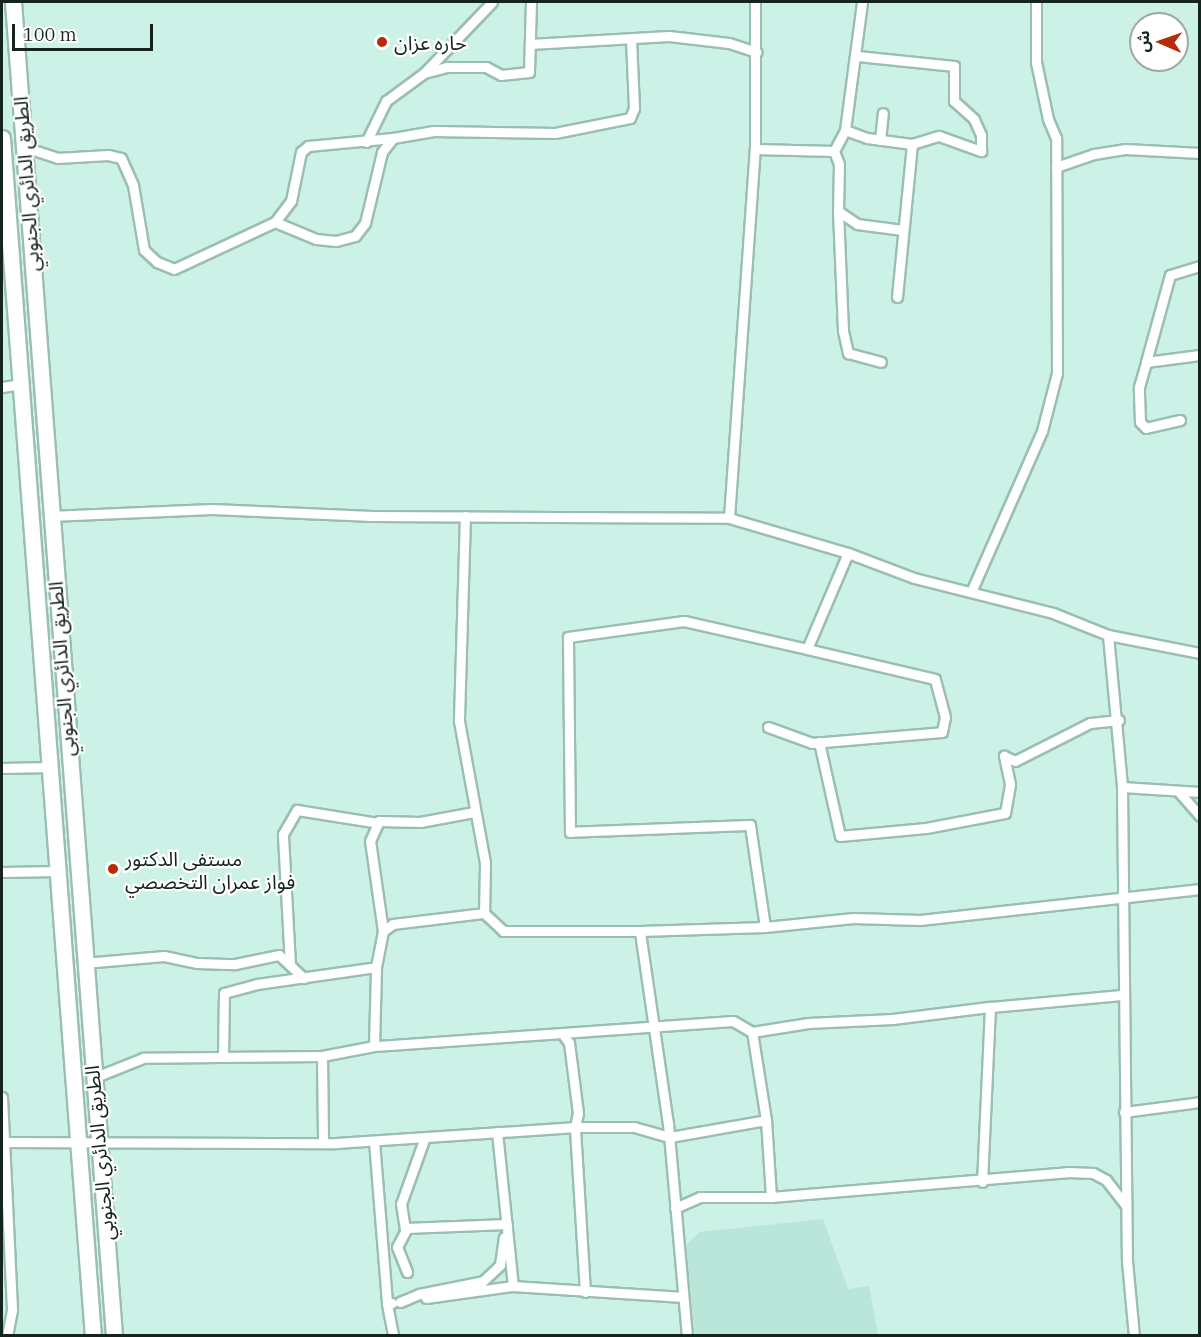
<!DOCTYPE html>
<meta charset="utf-8">
<style>
body{margin:0}
#map{position:relative;width:1201px;height:1337px;overflow:hidden;background:#ccf1e6;font-family:"IBM Plex Serif","Noto Sans Arabic",serif}
div>[style]{position:absolute}
[style*='--x']{left:calc(var(--x)*1px);top:calc(var(--y)*1px);width:calc(var(--w)*1px);rotate:calc(var(--a)*1deg)}
.built>*{inset:0;background:#b9e6d9}
.roads{filter:drop-shadow(2px 0 #9bbeb4) drop-shadow(-2px 0 #9bbeb4) drop-shadow(0 2px #9bbeb4) drop-shadow(0 -2px #9bbeb4)}
.minor>*{height:9px;margin:-4.5px;padding:0 4.5px;transform-origin:4.5px;border-radius:4.5px;background:#fff}
.primary>*{height:15px;margin:-7.5px;padding:0 7.5px;transform-origin:7.5px;border-radius:7.5px;background:#fff}
.dots>*{width:16px;height:16px;translate:-50% -50%;box-sizing:border-box;border:3px solid #fff;border-radius:50%}
span{translate:-50% -50%;white-space:nowrap;text-align:center;line-height:1.15;-webkit-text-stroke:4.5px #fff;paint-order:stroke}
.poi-label{font-size:20px;color:#162420}
.left{translate:0 -50%;text-align:left}
.street-label{font-size:20px;color:#162420}
.frame{position:absolute;inset:0;border:3px solid #162420;pointer-events:none}
.north{position:absolute;left:1129px;top:12px;width:60px;height:60px;box-sizing:border-box;background:#fff;border:2px solid #a2a7a6;border-radius:50%;rotate:272deg;font-size:16px;font-weight:700;line-height:24px;text-align:center;color:#162420}
.north::after{content:'';display:block;margin:auto;width:21px;height:27px;background:#b62b09;clip-path:polygon(50% 0,100% 100%,50% 72%,0 100%)}
.scale{position:absolute;left:12px;top:24px;width:141px;height:27px;box-sizing:border-box;border:3px solid #162420;border-top:0;padding-left:8px;font-size:18px;line-height:21px;white-space:nowrap;color:#162420;-webkit-text-stroke:4px #fff;paint-order:stroke}
</style>
<div id="map">
<div class="built">
<div style="clip-path:polygon(823px 1219px,848px 1289px,869px 1286px,878px 1335px,695px 1335px,686px 1245px,700px 1232px)"></div>
</div>
<div class="roads">
<div class="minor">
<div style="--x:530;--y:44;--w:139;--a:-3.3"></div>
<div style="--x:669;--y:36;--w:60;--a:6.7"></div>
<div style="--x:729;--y:43;--w:29;--a:18"></div>
<div style="--x:424;--y:73;--w:98;--a:-46.2"></div>
<div style="--x:845;--y:130;--w:23;--a:20"></div>
<div style="--x:867;--y:138;--w:45;--a:7.6"></div>
<div style="--x:912;--y:144;--w:28;--a:-17"></div>
<div style="--x:939;--y:136;--w:45;--a:19.7"></div>
<div style="--x:981;--y:151;--w:16;--a:-90"></div>
<div style="--x:981;--y:135;--w:17;--a:-114"></div>
<div style="--x:974;--y:119;--w:27;--a:-138"></div>
<div style="--x:954;--y:101;--w:35;--a:-90"></div>
<div style="--x:954;--y:66;--w:97;--a:-174.1"></div>
<div style="--x:880;--y:140;--w:27;--a:-84"></div>
<div style="--x:366;--y:142;--w:46;--a:-64"></div>
<div style="--x:386;--y:101;--w:47;--a:-36.4"></div>
<div style="--x:424;--y:73;--w:24;--a:-15"></div>
<div style="--x:447;--y:67;--w:39;--a:0"></div>
<div style="--x:486;--y:67;--w:17;--a:28"></div>
<div style="--x:501;--y:75;--w:28;--a:-6"></div>
<div style="--x:529;--y:72;--w:70;--a:-88.4"></div>
<div style="--x:24;--y:147;--w:35;--a:18"></div>
<div style="--x:57;--y:158;--w:51;--a:-3.4"></div>
<div style="--x:108;--y:155;--w:13;--a:13"></div>
<div style="--x:121;--y:158;--w:30;--a:66"></div>
<div style="--x:133;--y:185;--w:66;--a:80.4"></div>
<div style="--x:144;--y:250;--w:18;--a:43"></div>
<div style="--x:157;--y:262;--w:18;--a:22"></div>
<div style="--x:174;--y:269;--w:111;--a:-25"></div>
<div style="--x:275;--y:222;--w:44;--a:22.5"></div>
<div style="--x:316;--y:239;--w:20;--a:6"></div>
<div style="--x:336;--y:241;--w:20;--a:-15"></div>
<div style="--x:355;--y:236;--w:16;--a:-52"></div>
<div style="--x:365;--y:223;--w:73;--a:-76.5"></div>
<div style="--x:382;--y:152;--w:18;--a:-52"></div>
<div style="--x:393;--y:138;--w:41;--a:-9.9"></div>
<div style="--x:433;--y:131;--w:122;--a:0.9"></div>
<div style="--x:555;--y:133;--w:76;--a:-11.3"></div>
<div style="--x:630;--y:118;--w:11;--a:-68"></div>
<div style="--x:634;--y:108;--w:69;--a:-92.5"></div>
<div style="--x:755;--y:149;--w:79;--a:1.5"></div>
<div style="--x:834;--y:151;--w:24;--a:-62"></div>
<div style="--x:845;--y:130;--w:129;--a:-82.4"></div>
<div style="--x:834;--y:151;--w:14;--a:69"></div>
<div style="--x:839;--y:164;--w:47;--a:91.2"></div>
<div style="--x:838;--y:211;--w:23;--a:34"></div>
<div style="--x:857;--y:224;--w:46;--a:7.4"></div>
<div style="--x:1056;--y:167;--w:40;--a:-18.9"></div>
<div style="--x:1094;--y:154;--w:31;--a:-9"></div>
<div style="--x:1125;--y:149;--w:75;--a:3.1"></div>
<div style="--x:838;--y:211;--w:120;--a:87.6"></div>
<div style="--x:843;--y:331;--w:23;--a:77"></div>
<div style="--x:848;--y:353;--w:34;--a:15"></div>
<div style="--x:275;--y:222;--w:26;--a:-53"></div>
<div style="--x:291;--y:201;--w:50;--a:-78.5"></div>
<div style="--x:301;--y:152;--w:9;--a:-41"></div>
<div style="--x:308;--y:146;--w:85;--a:-5.4"></div>
<div style="--x:897;--y:297;--w:154;--a:-84.4"></div>
<div style="--x:1146;--y:362;--w:90;--a:-74.6"></div>
<div style="--x:1170;--y:275;--w:31;--a:-17"></div>
<div style="--x:2;--y:387;--w:18;--a:-9"></div>
<div style="--x:1180;--y:420;--w:35;--a:167"></div>
<div style="--x:1146;--y:428;--w:8;--a:-135"></div>
<div style="--x:1140;--y:422;--w:35;--a:-92"></div>
<div style="--x:1139;--y:387;--w:26;--a:-74"></div>
<div style="--x:1146;--y:362;--w:54;--a:-7.4"></div>
<div style="--x:50;--y:516;--w:162;--a:-2.5"></div>
<div style="--x:212;--y:509;--w:160;--a:2.5"></div>
<div style="--x:372;--y:516;--w:357;--a:0.3"></div>
<div style="--x:729;--y:518;--w:124;--a:16.4"></div>
<div style="--x:848;--y:553;--w:71;--a:20.7"></div>
<div style="--x:914;--y:578;--w:143;--a:14.1"></div>
<div style="--x:1053;--y:613;--w:59;--a:21.8"></div>
<div style="--x:1108;--y:635;--w:94;--a:11.1"></div>
<div style="--x:465;--y:516;--w:205;--a:91.7"></div>
<div style="--x:459;--y:721;--w:144;--a:79.6"></div>
<div style="--x:485;--y:863;--w:50;--a:91.1"></div>
<div style="--x:484;--y:913;--w:26;--a:43"></div>
<div style="--x:503;--y:931;--w:137;--a:0"></div>
<div style="--x:729;--y:518;--w:370;--a:-86"></div>
<div style="--x:755;--y:149;--w:147;--a:-90"></div>
<div style="--x:971;--y:592;--w:176;--a:-66.2"></div>
<div style="--x:1042;--y:431;--w:60;--a:-75.5"></div>
<div style="--x:1057;--y:373;--w:235;--a:-90.2"></div>
<div style="--x:1056;--y:138;--w:21;--a:-113"></div>
<div style="--x:1048;--y:119;--w:58;--a:-101.9"></div>
<div style="--x:1036;--y:62;--w:60;--a:-90"></div>
<div style="--x:1108;--y:635;--w:153;--a:84.7"></div>
<div style="--x:1122;--y:787;--w:474;--a:89.4"></div>
<div style="--x:1127;--y:1261;--w:75;--a:84.7"></div>
<div style="--x:768;--y:727;--w:47;--a:20"></div>
<div style="--x:812;--y:743;--w:130;--a:-4.8"></div>
<div style="--x:942;--y:732;--w:15;--a:-79"></div>
<div style="--x:945;--y:717;--w:39;--a:-105"></div>
<div style="--x:935;--y:679;--w:131;--a:-166.8"></div>
<div style="--x:807;--y:649;--w:104;--a:-66.9"></div>
<div style="--x:819;--y:742;--w:96;--a:77.4"></div>
<div style="--x:840;--y:836;--w:86;--a:-5.3"></div>
<div style="--x:926;--y:828;--w:80;--a:-10.8"></div>
<div style="--x:1005;--y:813;--w:29;--a:-80"></div>
<div style="--x:1010;--y:784;--w:29;--a:-102"></div>
<div style="--x:1004;--y:756;--w:12;--a:24"></div>
<div style="--x:1015;--y:761;--w:84;--a:-26.9"></div>
<div style="--x:1090;--y:723;--w:29;--a:-6"></div>
<div style="--x:2;--y:768;--w:48;--a:-1.2"></div>
<div style="--x:1122;--y:787;--w:78;--a:3.7"></div>
<div style="--x:1179;--y:792;--w:32;--a:49"></div>
<div style="--x:2;--y:872;--w:56;--a:-1"></div>
<div style="--x:765;--y:927;--w:103;--a:-98.4"></div>
<div style="--x:750;--y:825;--w:180;--a:177.8"></div>
<div style="--x:570;--y:832;--w:195;--a:-90.6"></div>
<div style="--x:568;--y:637;--w:117;--a:-7.9"></div>
<div style="--x:684;--y:621;--w:126;--a:12.8"></div>
<div style="--x:383;--y:931;--w:91;--a:-98.2"></div>
<div style="--x:370;--y:841;--w:22;--a:-66"></div>
<div style="--x:379;--y:821;--w:41;--a:1.4"></div>
<div style="--x:420;--y:822;--w:55;--a:-10.5"></div>
<div style="--x:84;--y:963;--w:80;--a:-5"></div>
<div style="--x:164;--y:956;--w:34;--a:12"></div>
<div style="--x:197;--y:963;--w:38;--a:2"></div>
<div style="--x:235;--y:964;--w:45;--a:-11.6"></div>
<div style="--x:279;--y:955;--w:34;--a:43"></div>
<div style="--x:290;--y:965;--w:131;--a:-93.1"></div>
<div style="--x:283;--y:834;--w:28;--a:-60"></div>
<div style="--x:297;--y:810;--w:82;--a:9.1"></div>
<div style="--x:990;--y:1007;--w:133;--a:-5.2"></div>
<div style="--x:562;--y:1033;--w:171;--a:-4"></div>
<div style="--x:733;--y:1021;--w:22;--a:30"></div>
<div style="--x:374;--y:1046;--w:79;--a:-88.5"></div>
<div style="--x:376;--y:967;--w:37;--a:-79"></div>
<div style="--x:383;--y:931;--w:12;--a:-35"></div>
<div style="--x:393;--y:924;--w:92;--a:-6.9"></div>
<div style="--x:322;--y:1056;--w:87;--a:89.3"></div>
<div style="--x:223;--y:1057;--w:64;--a:-89.1"></div>
<div style="--x:224;--y:993;--w:34;--a:-15"></div>
<div style="--x:257;--y:984;--w:120;--a:-8.1"></div>
<div style="--x:2;--y:1097;--w:213;--a:87.3"></div>
<div style="--x:12;--y:1310;--w:26;--a:101"></div>
<div style="--x:1124;--y:1112;--w:77;--a:-7.5"></div>
<div style="--x:497;--y:1132;--w:155;--a:84.1"></div>
<div style="--x:513;--y:1286;--w:170;--a:3.7"></div>
<div style="--x:425;--y:1137;--w:71;--a:109.7"></div>
<div style="--x:401;--y:1204;--w:24;--a:81"></div>
<div style="--x:405;--y:1228;--w:102;--a:-2.2"></div>
<div style="--x:374;--y:1141;--w:164;--a:85.4"></div>
<div style="--x:2;--y:1142;--w:334;--a:0.2"></div>
<div style="--x:336;--y:1143;--w:240;--a:-3.8"></div>
<div style="--x:575;--y:1127;--w:14;--a:-78"></div>
<div style="--x:578;--y:1113;--w:71;--a:-97.3"></div>
<div style="--x:569;--y:1043;--w:12;--a:-125"></div>
<div style="--x:562;--y:1033;--w:188;--a:176"></div>
<div style="--x:374;--y:1046;--w:53;--a:169.1"></div>
<div style="--x:322;--y:1056;--w:179;--a:179.4"></div>
<div style="--x:143;--y:1058;--w:54;--a:158.2"></div>
<div style="--x:771;--y:1197;--w:77;--a:-93.7"></div>
<div style="--x:766;--y:1120;--w:89;--a:-99"></div>
<div style="--x:752;--y:1032;--w:57;--a:-9.1"></div>
<div style="--x:808;--y:1023;--w:85;--a:-2.7"></div>
<div style="--x:893;--y:1019;--w:98;--a:-7.1"></div>
<div style="--x:990;--y:1007;--w:175;--a:92.6"></div>
<div style="--x:675;--y:1208;--w:27;--a:-24"></div>
<div style="--x:700;--y:1197;--w:71;--a:0"></div>
<div style="--x:771;--y:1197;--w:297;--a:-4.8"></div>
<div style="--x:1067;--y:1172;--w:26;--a:2"></div>
<div style="--x:1093;--y:1173;--w:15;--a:28"></div>
<div style="--x:1106;--y:1180;--w:33;--a:52"></div>
<div style="--x:407;--y:1228;--w:21;--a:118"></div>
<div style="--x:397;--y:1247;--w:27;--a:68"></div>
<div style="--x:585;--y:1292;--w:165;--a:-93.5"></div>
<div style="--x:575;--y:1127;--w:59;--a:0"></div>
<div style="--x:634;--y:1127;--w:37;--a:16"></div>
<div style="--x:670;--y:1137;--w:97;--a:-10"></div>
<div style="--x:426;--y:1298;--w:88;--a:-7.9"></div>
<div style="--x:400;--y:1302;--w:21;--a:-23"></div>
<div style="--x:419;--y:1294;--w:65;--a:-11.5"></div>
<div style="--x:483;--y:1281;--w:23;--a:-43"></div>
<div style="--x:500;--y:1265;--w:28;--a:-82"></div>
<div style="--x:392;--y:1303;--w:5;--a:169"></div>
<div style="--x:387;--y:1304;--w:33;--a:79"></div>
<div style="--x:687;--y:1336;--w:213;--a:-95.1"></div>
<div style="--x:668;--y:1124;--w:195;--a:-98.3"></div>
<div style="--x:640;--y:931;--w:125;--a:-1.8"></div>
<div style="--x:765;--y:927;--w:89;--a:-5.8"></div>
<div style="--x:854;--y:918;--w:66;--a:1.7"></div>
<div style="--x:920;--y:920;--w:282;--a:-6.3"></div>
</div>
<div class="primary">
<div style="--x:13;--y:2;--w:1338;--a:85.67"></div>
<div style="--x:2;--y:138;--w:1201;--a:85.66"></div>
</div>
</div>
<div class="dots">
<div style="left:382px;top:42px;background:#b62b09"></div>
<div style="left:113px;top:869px;background:#b62b09"></div>
</div>
<div class="poi-label">
<span class="left" style="left:394px;top:42px">حاره عزان</span>
<span class="left" style="left:125px;top:870px">مستفى الدكتور<br>فواز عمران التخصصي</span>
</div>
<div class="street-label">
<span style="left:26px;top:184px;rotate:-94deg">الطريق الدائري الجنوبي</span>
<span style="left:61px;top:669px;rotate:-94deg">الطريق الدائري الجنوبي</span>
<span style="left:99px;top:1153px;rotate:-95deg">الطريق الدائري الجنوبي</span>
</div>
<div class="frame"></div>
<div class="north">ش</div>
<div class="scale">100 m</div>
</div>
